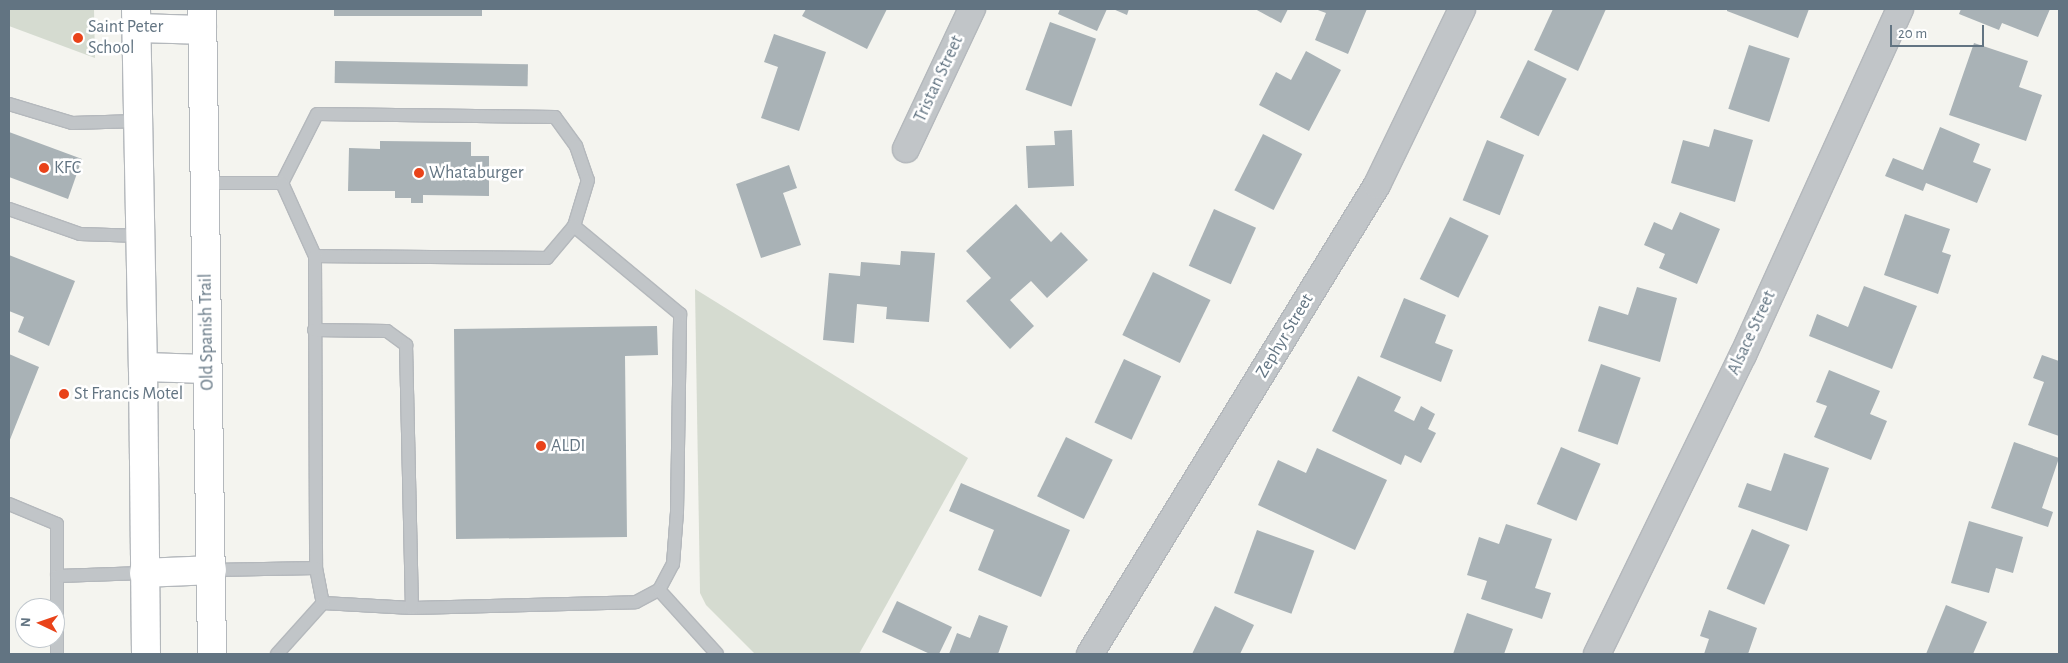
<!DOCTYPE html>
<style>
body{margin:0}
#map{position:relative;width:2068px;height:663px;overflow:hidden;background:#f4f4ef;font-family:"Alegreya Sans",sans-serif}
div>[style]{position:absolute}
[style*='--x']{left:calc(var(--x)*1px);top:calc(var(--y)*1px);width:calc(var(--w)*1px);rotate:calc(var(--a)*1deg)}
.green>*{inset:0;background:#d5dbd0}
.building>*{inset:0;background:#a9b2b6;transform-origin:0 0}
.roads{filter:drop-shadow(1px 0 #b4b8bc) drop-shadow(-1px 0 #b4b8bc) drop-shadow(0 1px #b4b8bc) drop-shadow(0 -1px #b4b8bc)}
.lane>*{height:12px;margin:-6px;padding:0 6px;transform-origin:6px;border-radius:6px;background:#c1c5c8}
.street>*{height:26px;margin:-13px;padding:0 13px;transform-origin:13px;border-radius:13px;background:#c1c5c8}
.primary>*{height:28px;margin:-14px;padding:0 14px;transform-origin:14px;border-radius:14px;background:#fff}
.dots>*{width:14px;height:14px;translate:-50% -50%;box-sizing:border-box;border:2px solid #fff;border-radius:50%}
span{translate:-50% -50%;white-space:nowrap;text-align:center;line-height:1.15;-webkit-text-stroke:5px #fff;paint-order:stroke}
.poi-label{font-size:18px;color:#627482}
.left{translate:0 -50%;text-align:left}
.street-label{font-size:18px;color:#627482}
.frame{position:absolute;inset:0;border:10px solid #627482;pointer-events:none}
.north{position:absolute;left:15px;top:598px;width:50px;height:50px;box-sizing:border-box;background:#fff;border:1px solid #c0c7cd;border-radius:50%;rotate:273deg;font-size:14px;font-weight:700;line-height:20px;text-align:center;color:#627482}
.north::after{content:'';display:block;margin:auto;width:18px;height:22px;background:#e9431a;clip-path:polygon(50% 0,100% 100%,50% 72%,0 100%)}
.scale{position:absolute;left:1890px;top:25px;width:94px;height:22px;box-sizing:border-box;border:2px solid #627482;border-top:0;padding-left:6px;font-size:15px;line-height:18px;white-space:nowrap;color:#627482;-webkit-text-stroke:4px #fff;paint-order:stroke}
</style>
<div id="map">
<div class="green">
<div style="clip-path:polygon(9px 9px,94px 9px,95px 58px,9px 26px)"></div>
<div style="clip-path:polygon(695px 289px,968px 458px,859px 654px,755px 654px,706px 605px,700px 593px)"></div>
</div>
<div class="building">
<div style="left:334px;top:9px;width:148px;height:7px"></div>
<div style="clip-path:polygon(806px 9px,887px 9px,867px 49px,802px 16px)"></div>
<div style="clip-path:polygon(1060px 9px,1107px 9px,1097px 31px,1058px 14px)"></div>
<div style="clip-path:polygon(1113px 9px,1129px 9px,1127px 15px)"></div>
<div style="clip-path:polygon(1255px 9px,1288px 9px,1281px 23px)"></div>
<div style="clip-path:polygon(1315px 9px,1367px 9px,1348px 54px,1315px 40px,1326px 13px)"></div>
<div style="clip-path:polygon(1553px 9px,1606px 9px,1578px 71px,1534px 50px)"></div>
<div style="clip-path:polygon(1727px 9px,1809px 9px,1798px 38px,1727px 11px)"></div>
<div style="clip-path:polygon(1961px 9px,2050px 9px,2038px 37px,2002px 23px,1999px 30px,1959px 14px)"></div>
<div style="left:1050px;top:22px;width:49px;height:72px;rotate:20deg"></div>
<div style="clip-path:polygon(774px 34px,826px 52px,799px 131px,761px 118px,778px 67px,764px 62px)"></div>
<div style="clip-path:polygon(1974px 43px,2028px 61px,2019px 87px,2042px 95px,2026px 141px,1949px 115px)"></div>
<div style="left:1749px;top:45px;width:43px;height:67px;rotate:18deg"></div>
<div style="clip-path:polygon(1306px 51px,1341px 70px,1309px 131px,1259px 105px,1276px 72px,1291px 80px)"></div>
<div style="left:1528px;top:60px;width:43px;height:64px;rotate:26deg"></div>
<div style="left:335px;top:61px;width:193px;height:22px;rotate:1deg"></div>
<div style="clip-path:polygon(1940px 127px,1980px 144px,1973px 162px,1991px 169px,1977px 203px,1926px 183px,1923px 191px,1885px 176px,1893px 158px,1923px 170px)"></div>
<div style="clip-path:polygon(1714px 129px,1753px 140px,1735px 202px,1671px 183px,1683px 140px,1709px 147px)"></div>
<div style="clip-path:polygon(1072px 130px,1074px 186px,1028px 188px,1026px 146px,1055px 145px,1054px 131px)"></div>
<div style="clip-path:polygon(9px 132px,82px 159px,68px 199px,9px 177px)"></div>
<div style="left:1263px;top:134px;width:44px;height:63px;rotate:27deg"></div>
<div style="left:1487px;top:140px;width:40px;height:65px;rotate:22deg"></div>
<div style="clip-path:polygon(380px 141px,471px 142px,471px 156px,489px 156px,489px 196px,423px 195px,423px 203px,411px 203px,411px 198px,395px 198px,395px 191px,348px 191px,349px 148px,380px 149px)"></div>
<div style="clip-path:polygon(789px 165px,797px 188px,783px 193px,801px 245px,761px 258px,736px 184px)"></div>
<div style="clip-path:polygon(1016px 204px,1051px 242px,1061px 232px,1088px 260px,1047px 298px,1031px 281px,1010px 300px,1034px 326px,1010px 349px,966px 301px,991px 278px,966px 251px)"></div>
<div style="left:1214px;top:209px;width:46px;height:62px;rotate:24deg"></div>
<div style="clip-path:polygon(1680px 212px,1720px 229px,1697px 284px,1659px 268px,1665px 254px,1644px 245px,1654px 222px,1672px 230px)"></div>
<div style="clip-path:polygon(1905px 214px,1950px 229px,1942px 252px,1951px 255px,1938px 294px,1884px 275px)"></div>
<div style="left:1450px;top:217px;width:43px;height:69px;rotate:26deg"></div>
<div style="clip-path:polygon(901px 251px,935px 253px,929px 322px,886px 319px,887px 307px,857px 304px,854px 343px,823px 340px,829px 273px,860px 276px,861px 262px,900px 265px)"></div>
<div style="clip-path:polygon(9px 255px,75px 281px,49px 346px,18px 332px,24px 317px,9px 311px)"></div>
<div style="left:1153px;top:272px;width:64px;height:70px;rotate:26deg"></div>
<div style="clip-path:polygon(1864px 286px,1917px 306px,1892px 369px,1809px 336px,1817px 314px,1848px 327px)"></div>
<div style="clip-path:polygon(1637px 287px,1677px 298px,1660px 362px,1588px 341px,1599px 306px,1628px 315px)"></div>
<div style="clip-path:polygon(1404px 298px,1446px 315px,1435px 343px,1453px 350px,1441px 382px,1380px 357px)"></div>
<div style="clip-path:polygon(657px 326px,658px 355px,625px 356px,627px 537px,456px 539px,454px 329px)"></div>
<div style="clip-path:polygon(9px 354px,39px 367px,9px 442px)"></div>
<div style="clip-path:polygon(2042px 355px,2059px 361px,2059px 436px,2028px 425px,2044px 382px,2033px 378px)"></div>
<div style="left:1124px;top:359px;width:41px;height:70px;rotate:25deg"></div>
<div style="left:1601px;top:364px;width:42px;height:71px;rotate:19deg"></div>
<div style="clip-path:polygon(1829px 370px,1880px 391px,1870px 414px,1887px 421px,1871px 460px,1814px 437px,1827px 406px,1816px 402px)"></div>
<div style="clip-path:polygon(1358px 376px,1401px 397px,1394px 411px,1414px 421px,1421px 406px,1435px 414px,1428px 429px,1436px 433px,1421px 463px,1405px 455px,1401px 465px,1332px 431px)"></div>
<div style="left:1066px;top:437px;width:52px;height:66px;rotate:26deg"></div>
<div style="clip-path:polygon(2014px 442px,2059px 458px,2042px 508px,2053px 512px,2048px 527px,1991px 508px)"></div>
<div style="left:1561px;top:447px;width:43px;height:62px;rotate:23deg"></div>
<div style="clip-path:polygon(1317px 448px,1387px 480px,1355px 550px,1258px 505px,1278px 460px,1306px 473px)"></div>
<div style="clip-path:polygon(1784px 453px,1829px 468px,1807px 531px,1738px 507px,1747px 483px,1771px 491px)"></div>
<div style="clip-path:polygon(961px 483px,1070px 530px,1041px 597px,978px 570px,994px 530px,949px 511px)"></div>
<div style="clip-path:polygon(1969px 521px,2023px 537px,2013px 573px,1996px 568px,1989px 593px,1951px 583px)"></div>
<div style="clip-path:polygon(1506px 524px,1552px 539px,1535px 588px,1551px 593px,1542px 619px,1481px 599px,1487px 581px,1467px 575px,1479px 537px,1499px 544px)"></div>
<div style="left:1752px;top:529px;width:41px;height:65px;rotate:23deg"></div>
<div style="left:1257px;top:530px;width:61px;height:67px;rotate:20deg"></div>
<div style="clip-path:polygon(897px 601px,952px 627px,939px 654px,930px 654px,882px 632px)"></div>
<div style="clip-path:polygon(1946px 605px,1987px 622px,1973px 654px,1926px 654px)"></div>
<div style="clip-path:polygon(1215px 606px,1254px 625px,1240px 654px,1192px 654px)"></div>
<div style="clip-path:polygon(1709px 610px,1757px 628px,1748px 654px,1704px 654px,1709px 639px,1700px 636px)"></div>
<div style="clip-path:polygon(1467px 613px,1513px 629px,1504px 654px,1453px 654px)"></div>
<div style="clip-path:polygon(979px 615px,1008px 626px,998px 654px,949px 654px,957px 633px,970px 638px)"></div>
</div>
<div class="roads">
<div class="lane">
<div style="--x:9;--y:104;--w:66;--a:16.8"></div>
<div style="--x:72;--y:123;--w:66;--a:-1.7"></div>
<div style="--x:205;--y:183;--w:77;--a:0"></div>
<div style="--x:282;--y:183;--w:77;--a:-63.1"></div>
<div style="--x:317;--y:114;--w:238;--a:0.7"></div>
<div style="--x:555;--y:117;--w:36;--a:54"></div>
<div style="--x:576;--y:146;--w:36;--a:71"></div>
<div style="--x:588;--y:180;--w:48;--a:106.9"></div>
<div style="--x:574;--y:226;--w:42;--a:130.2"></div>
<div style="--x:547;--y:258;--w:232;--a:-179.5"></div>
<div style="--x:315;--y:256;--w:80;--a:-114.3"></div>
<div style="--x:9;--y:209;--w:75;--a:19.4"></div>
<div style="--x:80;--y:234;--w:61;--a:1.9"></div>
<div style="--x:315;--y:256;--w:312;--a:89.8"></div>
<div style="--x:316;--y:568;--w:36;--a:79"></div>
<div style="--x:323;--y:603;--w:89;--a:3.2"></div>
<div style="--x:412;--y:608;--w:224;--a:-1.5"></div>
<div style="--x:636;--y:602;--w:26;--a:-28"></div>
<div style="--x:659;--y:590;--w:30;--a:-62"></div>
<div style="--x:673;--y:564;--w:52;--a:-85.6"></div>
<div style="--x:677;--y:512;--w:198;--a:-89.1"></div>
<div style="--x:680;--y:314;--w:138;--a:-140.3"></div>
<div style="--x:314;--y:330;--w:73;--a:0.8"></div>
<div style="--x:387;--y:331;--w:24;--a:36"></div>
<div style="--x:406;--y:345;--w:263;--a:88.7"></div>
<div style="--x:9;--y:504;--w:52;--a:22.6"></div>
<div style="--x:57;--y:524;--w:130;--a:90"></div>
<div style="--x:212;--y:570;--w:104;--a:-1.1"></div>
<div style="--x:57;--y:576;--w:87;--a:-2"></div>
<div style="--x:659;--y:590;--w:86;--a:47.8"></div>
<div style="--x:277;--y:654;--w:69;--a:-48"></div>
</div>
<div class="street">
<div style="--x:906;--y:149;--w:155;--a:-64.8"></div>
<div style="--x:1090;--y:654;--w:550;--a:-58.54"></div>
<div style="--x:1377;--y:185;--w:195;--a:-64.2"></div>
<div style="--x:1597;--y:654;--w:333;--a:-64"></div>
<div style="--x:1743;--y:355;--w:380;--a:-65.6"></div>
</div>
<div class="primary">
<div style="--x:136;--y:9;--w:358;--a:88.9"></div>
<div style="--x:143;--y:367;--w:287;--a:89.4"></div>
<div style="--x:202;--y:9;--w:645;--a:89.11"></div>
<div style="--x:136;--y:28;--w:66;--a:1.7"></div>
<div style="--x:143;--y:367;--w:64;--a:1.8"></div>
<div style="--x:144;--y:573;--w:68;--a:-2.5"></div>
</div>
</div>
<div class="dots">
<div style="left:78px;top:38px;background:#e9431a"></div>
<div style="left:44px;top:168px;background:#e9431a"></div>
<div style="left:419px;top:173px;background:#e9431a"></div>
<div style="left:64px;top:394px;background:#e9431a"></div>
<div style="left:541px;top:446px;background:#e9431a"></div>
</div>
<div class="poi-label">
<span class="left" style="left:88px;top:38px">Saint Peter<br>School</span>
<span class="left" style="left:54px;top:168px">KFC</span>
<span class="left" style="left:429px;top:173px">Whataburger</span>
<span class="left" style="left:74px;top:394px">St Francis Motel</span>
<span class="left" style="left:551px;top:446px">ALDI</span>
</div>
<div class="street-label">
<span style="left:939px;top:79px;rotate:-65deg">Tristan Street</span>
<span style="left:207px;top:332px;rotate:-91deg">Old Spanish Trail</span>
<span style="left:1752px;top:333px;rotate:-65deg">Alsace Street</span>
<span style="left:1285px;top:336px;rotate:-59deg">Zephyr Street</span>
</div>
<div class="frame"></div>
<div class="north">N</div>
<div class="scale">20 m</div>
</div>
